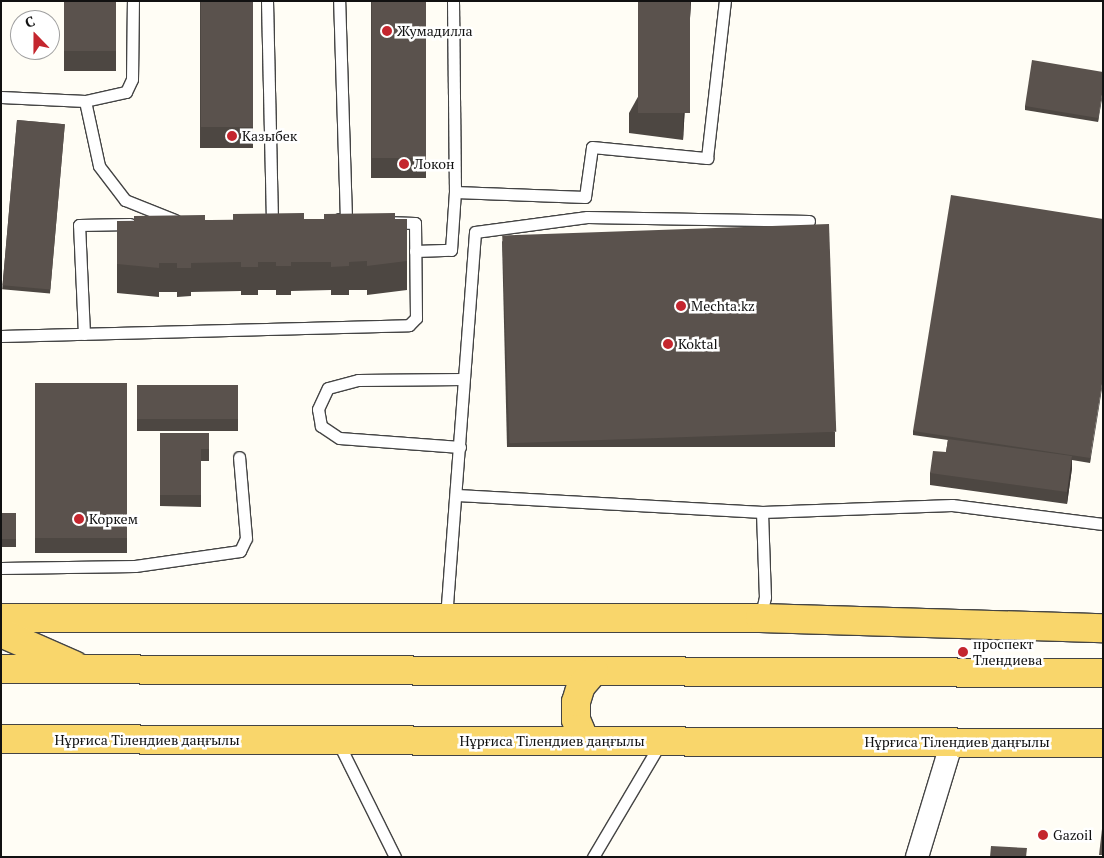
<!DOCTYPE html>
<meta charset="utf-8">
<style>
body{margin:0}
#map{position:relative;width:1104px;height:858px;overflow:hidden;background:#fffdf5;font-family:"PT Serif",serif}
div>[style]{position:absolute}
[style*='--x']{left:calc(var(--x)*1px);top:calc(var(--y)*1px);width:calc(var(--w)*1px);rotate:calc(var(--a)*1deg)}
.roads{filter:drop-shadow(1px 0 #444) drop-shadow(-1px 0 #444) drop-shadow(0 1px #444) drop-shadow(0 -1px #444)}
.service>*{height:11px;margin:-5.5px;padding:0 5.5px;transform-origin:5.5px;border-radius:5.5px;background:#fff}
.minor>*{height:22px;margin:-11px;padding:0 11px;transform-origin:11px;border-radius:11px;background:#fff}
.primary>*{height:28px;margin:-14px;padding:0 14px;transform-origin:14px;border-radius:14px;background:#f9d66b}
.wall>*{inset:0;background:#4d4742;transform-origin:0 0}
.shaded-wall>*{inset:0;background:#3f3936}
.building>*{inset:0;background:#5a524d;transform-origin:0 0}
.dots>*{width:14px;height:14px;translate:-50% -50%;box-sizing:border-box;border:2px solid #fff;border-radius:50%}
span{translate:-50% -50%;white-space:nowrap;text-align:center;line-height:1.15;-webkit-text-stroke:5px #fff;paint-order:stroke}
.poi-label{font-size:14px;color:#111}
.left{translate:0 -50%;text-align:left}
.street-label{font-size:14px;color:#111}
.frame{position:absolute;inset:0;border:2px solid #111;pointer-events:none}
.north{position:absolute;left:10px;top:10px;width:50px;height:50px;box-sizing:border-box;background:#fff;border:1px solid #a0a0a0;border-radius:50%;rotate:338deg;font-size:14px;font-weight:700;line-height:20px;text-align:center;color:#111}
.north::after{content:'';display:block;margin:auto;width:18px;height:22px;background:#c4262e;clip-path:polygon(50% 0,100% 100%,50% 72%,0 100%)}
</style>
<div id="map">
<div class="roads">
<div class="service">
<div style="--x:267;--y:1;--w:220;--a:88.7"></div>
<div style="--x:453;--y:1;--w:191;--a:89.4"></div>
<div style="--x:455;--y:192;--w:130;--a:2.2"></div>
<div style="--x:585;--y:197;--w:50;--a:-82"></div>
<div style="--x:592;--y:147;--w:116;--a:5.5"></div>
<div style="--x:707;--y:158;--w:158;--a:-83.5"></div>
<div style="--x:1;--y:97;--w:84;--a:2.7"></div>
<div style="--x:85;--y:101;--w:42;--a:-12.4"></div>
<div style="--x:126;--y:92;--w:14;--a:-65"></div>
<div style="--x:132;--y:79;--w:78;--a:-89.3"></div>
<div style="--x:85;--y:101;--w:66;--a:77.8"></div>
<div style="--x:99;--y:166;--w:43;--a:52.6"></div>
<div style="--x:125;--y:200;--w:54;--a:21.8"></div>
<div style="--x:339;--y:219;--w:7;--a:0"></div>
<div style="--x:346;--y:219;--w:218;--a:-91.8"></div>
<div style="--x:415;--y:251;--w:36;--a:-2"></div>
<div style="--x:451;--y:250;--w:58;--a:-86.1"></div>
<div style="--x:84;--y:334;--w:109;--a:-92.6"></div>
<div style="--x:79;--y:225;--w:51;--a:-1.1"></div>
<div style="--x:1;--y:336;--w:408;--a:-1.5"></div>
<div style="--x:409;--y:325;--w:10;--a:-45"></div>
<div style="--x:416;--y:318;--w:95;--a:-90.6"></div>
<div style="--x:415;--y:223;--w:23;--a:-178"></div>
<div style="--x:460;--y:447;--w:121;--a:-175.7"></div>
<div style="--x:339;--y:438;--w:22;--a:-146"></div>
<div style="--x:321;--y:426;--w:17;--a:-100"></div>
<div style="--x:318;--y:409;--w:23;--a:-65"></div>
<div style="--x:328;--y:388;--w:31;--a:-15"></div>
<div style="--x:358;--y:380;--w:105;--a:-0.5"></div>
<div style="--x:458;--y:495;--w:304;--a:3.2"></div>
<div style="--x:762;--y:512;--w:85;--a:88"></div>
<div style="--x:765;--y:597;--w:22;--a:103"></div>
<div style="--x:762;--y:512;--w:190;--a:-2.1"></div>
<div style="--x:952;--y:505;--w:152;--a:7.2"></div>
<div style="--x:1;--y:568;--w:134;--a:-0.9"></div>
<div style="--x:135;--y:566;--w:106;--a:-8.1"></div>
<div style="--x:240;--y:551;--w:14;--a:-65"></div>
<div style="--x:246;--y:538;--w:81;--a:-94.9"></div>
<div style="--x:446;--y:618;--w:387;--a:-85.7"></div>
<div style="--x:475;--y:232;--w:113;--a:-7.6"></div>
<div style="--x:587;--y:217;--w:222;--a:1"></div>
<div style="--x:338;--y:742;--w:128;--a:63.6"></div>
<div style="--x:593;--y:857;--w:134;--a:-59.4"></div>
</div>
<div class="minor">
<div style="--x:917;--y:857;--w:120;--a:-73.1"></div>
</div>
<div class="primary">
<div style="--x:1;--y:618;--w:759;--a:0"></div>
<div style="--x:760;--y:618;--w:343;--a:1.7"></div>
<div style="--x:1;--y:633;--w:80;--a:23.7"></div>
<div style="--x:1;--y:669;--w:1102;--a:0.21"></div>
<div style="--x:1;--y:739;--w:1102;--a:0.21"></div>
<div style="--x:585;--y:741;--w:23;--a:-113"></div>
<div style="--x:576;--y:720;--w:18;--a:-90"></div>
<div style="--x:576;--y:702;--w:17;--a:-73"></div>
<div style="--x:581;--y:686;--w:20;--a:-49"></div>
</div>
</div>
<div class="wall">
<div style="left:64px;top:1px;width:52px;height:70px"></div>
<div style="left:200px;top:1px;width:53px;height:147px"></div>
<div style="left:371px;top:1px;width:55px;height:177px"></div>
<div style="clip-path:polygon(691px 1px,683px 140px,629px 133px,629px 113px)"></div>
<div style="clip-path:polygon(1103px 72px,1098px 122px,1025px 110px,1025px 106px)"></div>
<div style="left:17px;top:120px;width:48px;height:170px;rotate:5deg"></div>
<div style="clip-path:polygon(304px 219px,407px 219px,407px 290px,367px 295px,367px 290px,349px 290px,349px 295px,331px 295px,331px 290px,291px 291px,291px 295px,276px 295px,276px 290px,258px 290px,258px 295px,241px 295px,241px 291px,191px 292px,191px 296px,177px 297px,177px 292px,159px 292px,159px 297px,117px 293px,117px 221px)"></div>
<div style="clip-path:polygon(1103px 219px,1090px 463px,1072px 460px,1072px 468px,1067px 504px,930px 485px,930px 473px,946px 452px,948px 440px,913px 435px,913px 431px)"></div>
<div style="clip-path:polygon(502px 241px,835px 432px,835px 447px,507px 447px)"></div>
<div style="left:35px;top:383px;width:92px;height:170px"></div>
<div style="left:238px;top:385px;width:46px;height:101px;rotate:90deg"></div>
<div style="clip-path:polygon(160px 433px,209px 433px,209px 461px,201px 461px,201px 507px,160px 506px)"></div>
<div style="left:1px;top:513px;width:15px;height:34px"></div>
</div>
<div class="shaded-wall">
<div style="clip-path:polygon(690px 1px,691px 1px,683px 140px,683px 119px)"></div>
<div style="clip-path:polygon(1103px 89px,1103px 93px,1098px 122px,1098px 118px)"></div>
<div style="clip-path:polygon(1103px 378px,1103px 382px,1090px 463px,1090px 458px)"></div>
<div style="clip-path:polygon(1072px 456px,1072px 468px,1067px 504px,1067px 492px)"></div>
</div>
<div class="building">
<div style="left:64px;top:1px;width:52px;height:50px"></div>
<div style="left:201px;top:1px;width:52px;height:126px"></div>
<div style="left:372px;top:1px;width:54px;height:157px"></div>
<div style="left:638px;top:1px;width:52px;height:112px"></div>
<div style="clip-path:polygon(1032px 60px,1103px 72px,1103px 89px,1098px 118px,1025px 106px)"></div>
<div style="left:17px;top:120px;width:48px;height:166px;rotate:5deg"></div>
<div style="clip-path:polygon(951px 195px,1103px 219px,1103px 378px,1090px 458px,913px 431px)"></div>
<div style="clip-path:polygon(304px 213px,304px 219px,324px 219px,324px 214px,395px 213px,395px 219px,407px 219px,407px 261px,367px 266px,367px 261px,349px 262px,349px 266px,331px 267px,331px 262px,291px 262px,291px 266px,276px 266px,276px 262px,258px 262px,258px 267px,241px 267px,241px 262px,191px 263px,191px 268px,177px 268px,177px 263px,159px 263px,159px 268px,117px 264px,117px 221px,134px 221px,134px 216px,205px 215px,205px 220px,233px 220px,233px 214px)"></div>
<div style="left:829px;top:224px;width:208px;height:327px;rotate:88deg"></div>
<div style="left:35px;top:383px;width:92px;height:155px"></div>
<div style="left:238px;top:385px;width:34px;height:101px;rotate:90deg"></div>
<div style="clip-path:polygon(160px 433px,209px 433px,209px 449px,201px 449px,201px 495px,160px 495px)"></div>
<div style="clip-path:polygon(948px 439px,1072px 456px,1067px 492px,930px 473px,933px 451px,946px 452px)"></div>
<div style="left:1px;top:513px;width:15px;height:26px"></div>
<div style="clip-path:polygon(1102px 829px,1103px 830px,1103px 855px,1099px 855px)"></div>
<div style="clip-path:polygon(991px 846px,1027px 848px,1026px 857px,990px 857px)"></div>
</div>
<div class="dots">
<div style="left:387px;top:31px;background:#c4262e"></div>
<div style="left:232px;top:136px;background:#c4262e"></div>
<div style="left:404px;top:164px;background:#c4262e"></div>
<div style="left:681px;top:306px;background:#c4262e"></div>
<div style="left:668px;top:344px;background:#c4262e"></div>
<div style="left:79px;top:519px;background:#c4262e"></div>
<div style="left:963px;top:652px;background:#c4262e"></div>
<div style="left:1043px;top:835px;background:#c4262e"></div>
</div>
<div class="poi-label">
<span class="left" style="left:397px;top:31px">Жумадилла</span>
<span class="left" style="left:242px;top:136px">Казыбек</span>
<span class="left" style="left:414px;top:164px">Локон</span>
<span class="left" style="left:691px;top:306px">Mechta.kz</span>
<span class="left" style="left:678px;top:344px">Koktal</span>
<span class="left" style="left:89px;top:519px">Коркем</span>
<span class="left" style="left:973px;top:652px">проспект<br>Тлендиева</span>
<span class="left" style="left:1053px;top:835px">Gazoil</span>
</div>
<div class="street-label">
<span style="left:147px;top:740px">Нұрғиса Тілендиев даңғылы</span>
<span style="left:552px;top:741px">Нұрғиса Тілендиев даңғылы</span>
<span style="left:957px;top:742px">Нұрғиса Тілендиев даңғылы</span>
</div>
<div class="frame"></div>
<div class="north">С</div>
</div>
